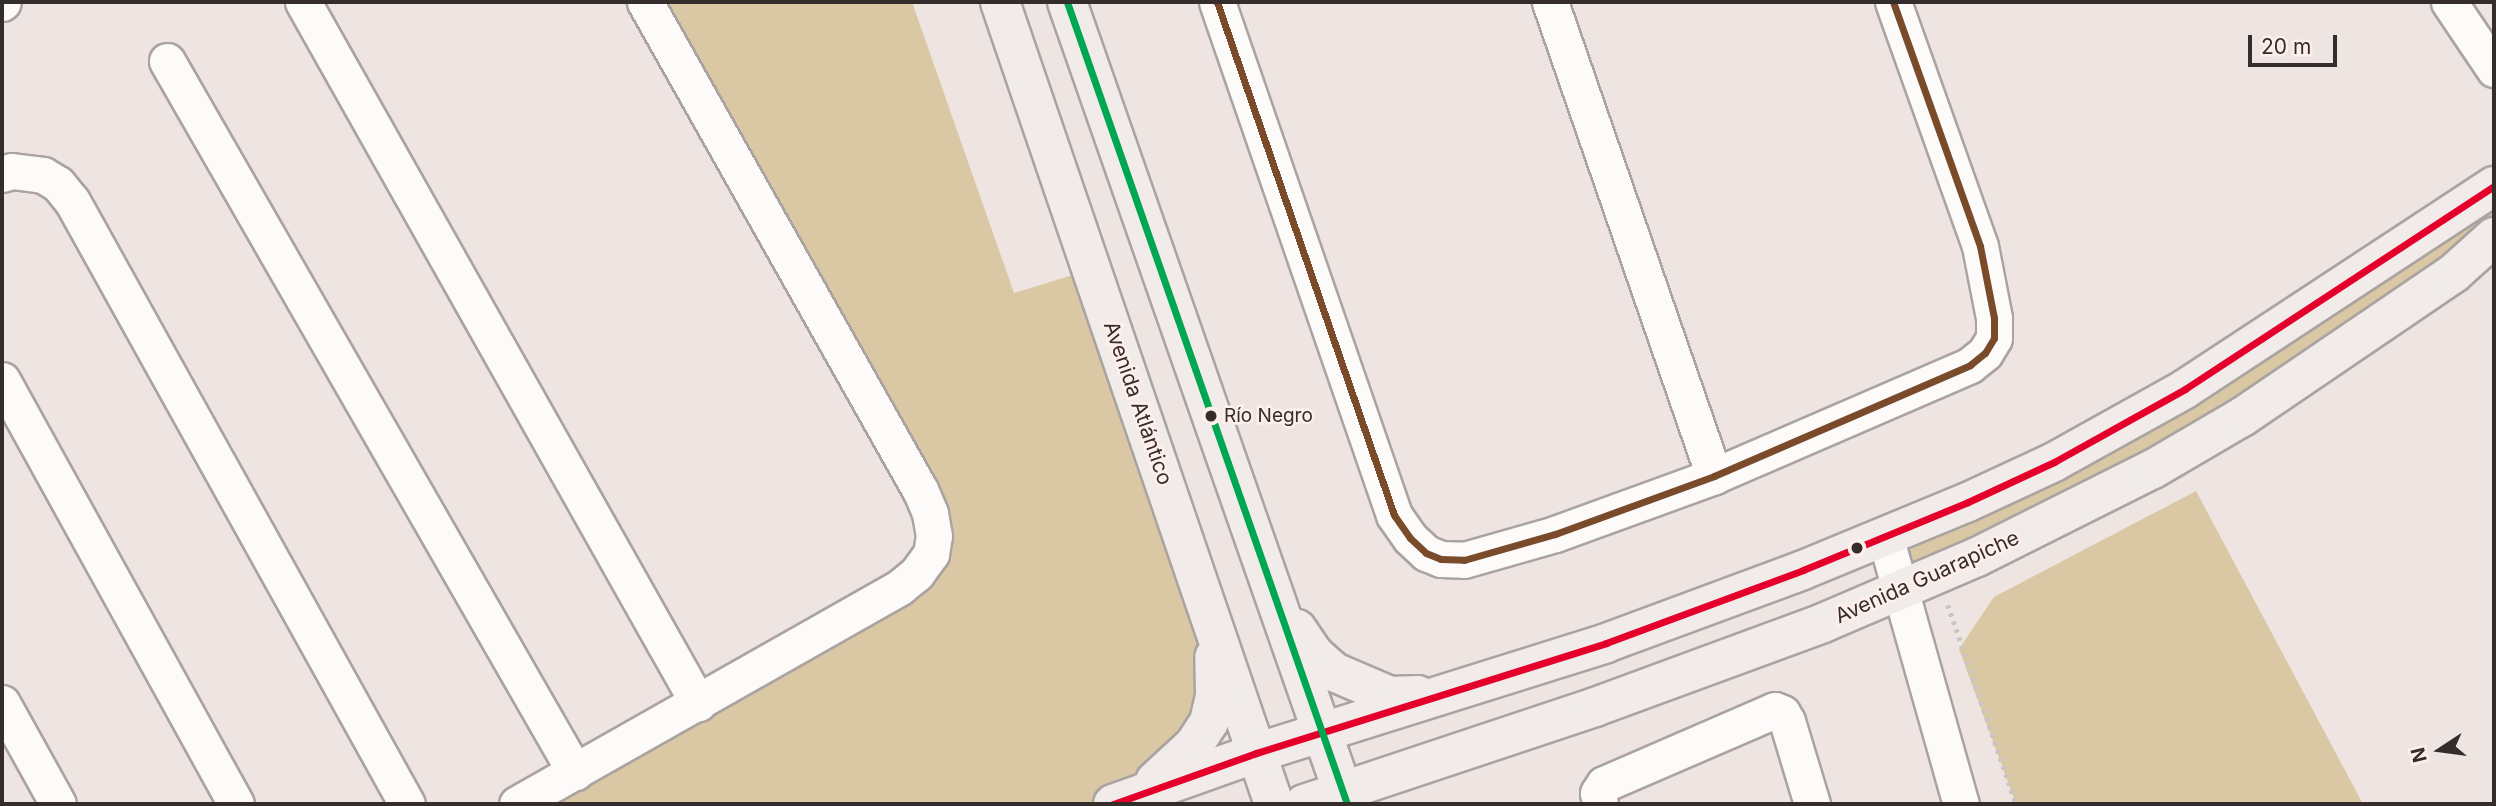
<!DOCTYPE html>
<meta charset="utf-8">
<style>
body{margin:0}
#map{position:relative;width:2496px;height:806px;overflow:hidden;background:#eee4e1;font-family:Inter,sans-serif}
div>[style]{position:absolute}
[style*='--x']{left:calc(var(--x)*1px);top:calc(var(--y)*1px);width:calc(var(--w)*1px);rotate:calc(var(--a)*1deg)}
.green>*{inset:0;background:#dac8a4}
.path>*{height:4.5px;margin-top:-2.25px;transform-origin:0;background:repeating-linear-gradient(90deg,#c8c5c3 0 3.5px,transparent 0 8.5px)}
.roads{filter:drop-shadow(2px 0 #aaa3a1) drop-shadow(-2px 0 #aaa3a1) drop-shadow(0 2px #aaa3a1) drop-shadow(0 -2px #aaa3a1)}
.street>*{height:35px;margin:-17.5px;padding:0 17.5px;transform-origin:17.5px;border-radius:17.5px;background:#fcfbfa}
.secondary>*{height:38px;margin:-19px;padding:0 19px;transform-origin:19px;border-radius:19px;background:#f1ecea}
.bus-1>*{height:7px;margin:-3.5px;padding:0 3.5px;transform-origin:3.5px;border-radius:3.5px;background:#7a4b2a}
.bus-2>*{height:7px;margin:-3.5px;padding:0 3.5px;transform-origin:3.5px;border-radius:3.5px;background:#e4002b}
.bus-3>*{height:7px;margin:-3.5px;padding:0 3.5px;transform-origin:3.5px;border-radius:3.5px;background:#00a651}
.dots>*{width:19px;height:19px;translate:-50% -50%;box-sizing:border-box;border:4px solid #feefeb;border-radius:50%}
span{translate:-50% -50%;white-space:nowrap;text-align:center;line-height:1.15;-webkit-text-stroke:5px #feefeb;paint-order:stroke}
.bus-label{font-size:19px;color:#342d2b}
.left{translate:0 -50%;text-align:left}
.street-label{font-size:21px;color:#342d2b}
.frame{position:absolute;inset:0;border:4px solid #342d2b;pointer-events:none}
.north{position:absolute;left:2405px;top:715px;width:70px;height:70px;-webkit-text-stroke:5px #feefeb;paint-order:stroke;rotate:257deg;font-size:19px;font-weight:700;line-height:28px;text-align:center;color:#342d2b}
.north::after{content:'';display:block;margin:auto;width:24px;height:32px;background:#342d2b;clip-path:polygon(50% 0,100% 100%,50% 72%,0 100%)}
.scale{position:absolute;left:2248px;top:35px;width:89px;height:32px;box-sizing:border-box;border:4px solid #342d2b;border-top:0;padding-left:9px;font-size:21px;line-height:24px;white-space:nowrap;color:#342d2b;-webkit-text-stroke:5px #feefeb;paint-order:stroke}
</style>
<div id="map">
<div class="green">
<div style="clip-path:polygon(645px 2px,912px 2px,1014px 293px,1092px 269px,1215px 696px,1113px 804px,517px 804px,868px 607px,934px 536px)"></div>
<div style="clip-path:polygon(2494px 186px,2494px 237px,2335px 355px,1901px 590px,1885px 536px,1968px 502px)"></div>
<div style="clip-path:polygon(2196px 491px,2363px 804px,2016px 804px,1959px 649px,1994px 597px)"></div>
</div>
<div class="path">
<div style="--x:1948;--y:605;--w:210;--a:71.1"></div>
</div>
<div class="roads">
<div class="street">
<div style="--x:303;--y:2;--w:805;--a:60.6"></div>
<div style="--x:1217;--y:2;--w:543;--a:70.96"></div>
<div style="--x:1394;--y:515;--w:28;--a:55"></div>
<div style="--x:1410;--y:538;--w:22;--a:43"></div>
<div style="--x:1426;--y:553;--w:16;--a:22"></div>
<div style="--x:1441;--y:559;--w:23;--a:2"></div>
<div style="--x:1464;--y:560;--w:95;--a:-15.9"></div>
<div style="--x:1555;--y:534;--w:169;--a:-20"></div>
<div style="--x:1714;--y:476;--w:279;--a:-23.4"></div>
<div style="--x:1970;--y:365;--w:19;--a:-39"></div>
<div style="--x:1985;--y:353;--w:17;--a:-59"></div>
<div style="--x:1994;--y:338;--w:20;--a:-90"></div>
<div style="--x:1994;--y:318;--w:73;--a:-101"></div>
<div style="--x:1980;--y:246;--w:259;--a:-109.6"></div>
<div style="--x:1550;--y:2;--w:502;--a:70.91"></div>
<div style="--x:2449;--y:2;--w:81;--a:56.1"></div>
<div style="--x:2;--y:3;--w:1;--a:-45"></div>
<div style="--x:167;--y:61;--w:820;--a:60.15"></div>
<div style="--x:2;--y:174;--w:10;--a:-17"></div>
<div style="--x:12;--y:171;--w:31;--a:7"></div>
<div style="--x:43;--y:175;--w:17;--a:31"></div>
<div style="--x:58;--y:184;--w:22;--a:51"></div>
<div style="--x:72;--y:201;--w:690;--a:60.95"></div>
<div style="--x:2;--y:380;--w:484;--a:61.1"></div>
<div style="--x:1885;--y:536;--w:279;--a:74.2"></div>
<div style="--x:2;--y:703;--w:115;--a:61"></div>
<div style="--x:517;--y:804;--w:440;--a:-29.5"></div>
<div style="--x:900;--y:587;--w:22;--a:-39"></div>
<div style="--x:917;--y:573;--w:24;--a:-54"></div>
<div style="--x:931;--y:554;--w:18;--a:-81"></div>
<div style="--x:934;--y:536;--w:23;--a:-100"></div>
<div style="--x:930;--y:513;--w:25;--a:-113"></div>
<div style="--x:920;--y:490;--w:560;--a:-119.4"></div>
<div style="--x:1600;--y:804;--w:11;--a:-100"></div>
<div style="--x:1598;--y:793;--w:11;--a:-56"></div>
<div style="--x:1604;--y:784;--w:186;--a:-23.4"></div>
<div style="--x:1775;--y:710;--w:8;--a:23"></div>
<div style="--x:1782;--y:713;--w:9;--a:58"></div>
<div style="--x:1787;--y:721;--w:87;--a:73.2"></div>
</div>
<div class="secondary">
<div style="--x:1000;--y:2;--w:848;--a:71.14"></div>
<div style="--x:1067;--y:2;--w:849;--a:70.75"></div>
<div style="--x:1297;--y:629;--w:30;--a:56"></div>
<div style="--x:1314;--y:654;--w:27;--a:42"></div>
<div style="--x:1334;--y:672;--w:61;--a:23.2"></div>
<div style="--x:1390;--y:696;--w:28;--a:-2"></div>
<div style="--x:1155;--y:781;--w:53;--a:-42.7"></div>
<div style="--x:1194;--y:745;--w:27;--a:-57"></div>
<div style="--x:1209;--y:722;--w:27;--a:-77"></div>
<div style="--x:1215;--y:696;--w:39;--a:-91"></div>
<div style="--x:1113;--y:804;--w:152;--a:-19.6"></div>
<div style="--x:1256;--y:753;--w:367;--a:-17.4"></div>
<div style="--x:1606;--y:643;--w:210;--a:-20.3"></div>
<div style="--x:1803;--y:570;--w:178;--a:-22.4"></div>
<div style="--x:1968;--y:502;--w:95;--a:-24.9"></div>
<div style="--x:2054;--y:462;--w:150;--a:-29.1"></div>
<div style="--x:2185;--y:389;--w:370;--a:-33.3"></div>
<div style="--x:1304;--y:804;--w:307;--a:-18.4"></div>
<div style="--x:1595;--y:707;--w:243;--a:-20.2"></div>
<div style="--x:1823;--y:623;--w:168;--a:-23.2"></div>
<div style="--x:1977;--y:557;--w:197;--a:-26.6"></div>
<div style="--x:2153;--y:469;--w:103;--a:-30.3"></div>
<div style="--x:2242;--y:417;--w:256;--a:-34.2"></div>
<div style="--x:2454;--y:273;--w:54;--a:-42"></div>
</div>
</div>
<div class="bus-1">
<div style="--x:1217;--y:2;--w:543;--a:70.96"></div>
<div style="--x:1394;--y:515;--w:28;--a:55"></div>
<div style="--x:1410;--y:538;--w:22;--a:43"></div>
<div style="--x:1426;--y:553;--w:16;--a:22"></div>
<div style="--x:1441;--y:559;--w:23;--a:2"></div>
<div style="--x:1464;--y:560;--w:95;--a:-15.9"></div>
<div style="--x:1555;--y:534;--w:169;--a:-20"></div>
<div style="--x:1714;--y:476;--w:279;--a:-23.4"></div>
<div style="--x:1970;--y:365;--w:19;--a:-39"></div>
<div style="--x:1985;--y:353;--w:17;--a:-59"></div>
<div style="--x:1994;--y:338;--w:20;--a:-90"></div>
<div style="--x:1994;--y:318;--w:73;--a:-101"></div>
<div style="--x:1980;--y:246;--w:259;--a:-109.6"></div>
</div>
<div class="bus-2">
<div style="--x:1113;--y:804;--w:152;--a:-19.6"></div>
<div style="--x:1256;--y:753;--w:367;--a:-17.4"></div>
<div style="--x:1606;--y:643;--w:210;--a:-20.3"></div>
<div style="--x:1803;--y:570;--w:178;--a:-22.4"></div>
<div style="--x:1968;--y:502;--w:95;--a:-24.9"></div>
<div style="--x:2054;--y:462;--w:150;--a:-29.1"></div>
<div style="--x:2185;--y:389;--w:370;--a:-33.3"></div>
</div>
<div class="bus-3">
<div style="--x:1067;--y:2;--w:849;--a:70.75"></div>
</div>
<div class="dots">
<div style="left:1211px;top:416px;background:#342d2b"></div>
<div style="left:1857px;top:548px;background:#342d2b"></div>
</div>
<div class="bus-label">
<span class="left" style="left:1224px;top:416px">Río Negro</span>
</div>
<div class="street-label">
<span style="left:1138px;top:403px;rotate:71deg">Avenida Atlántico</span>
<span style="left:1927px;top:577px;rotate:-24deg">Avenida Guarapiche</span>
</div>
<div class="frame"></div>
<div class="north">N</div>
<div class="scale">20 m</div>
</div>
